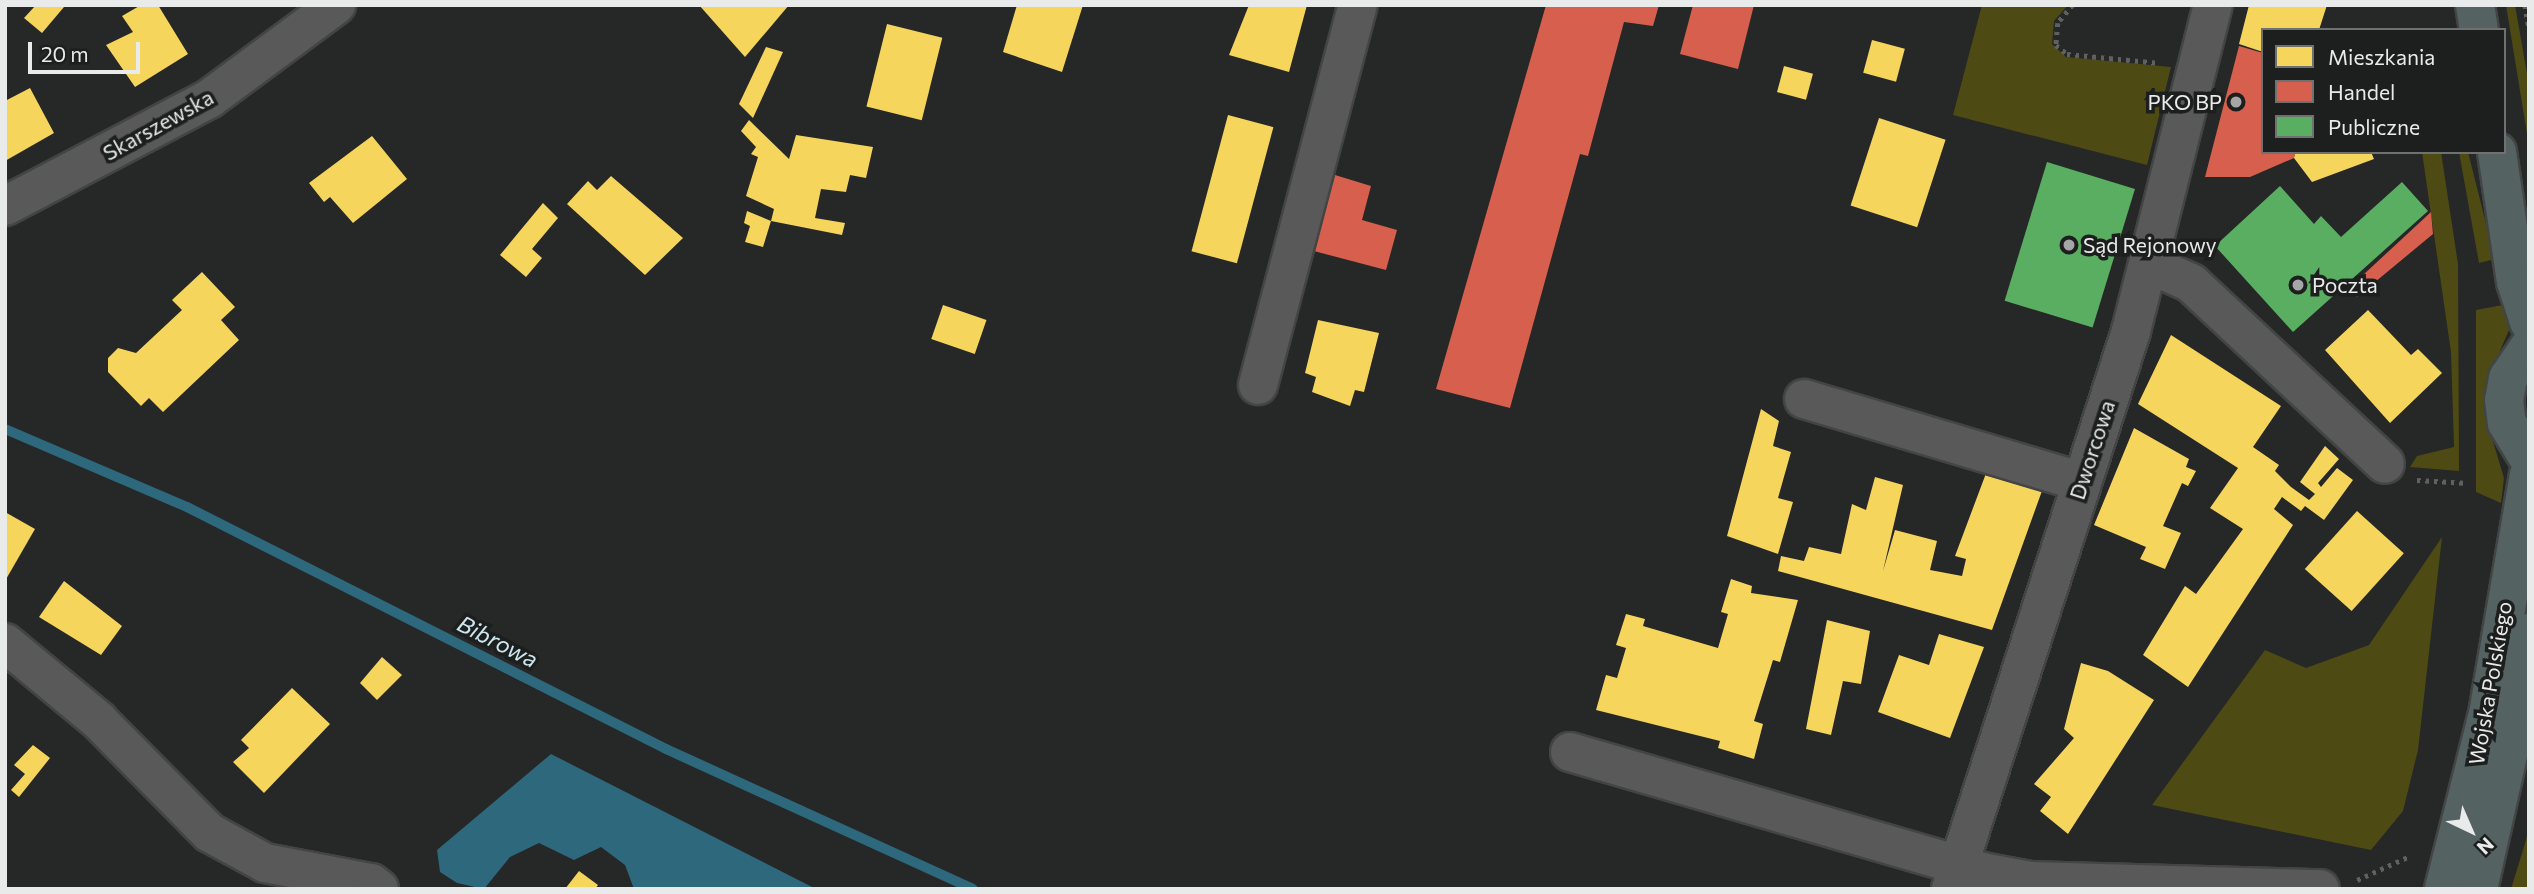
<!DOCTYPE html>
<meta charset="utf-8">
<style>
body{margin:0}
#map{position:relative;width:2534px;height:894px;overflow:hidden;background:#262727;font-family:Commissioner,sans-serif}
div>[style]{position:absolute}
[style*='--x']{left:calc(var(--x)*1px);top:calc(var(--y)*1px);width:calc(var(--w)*1px);rotate:calc(var(--a)*1deg)}
.green>*{inset:0;background:#4e4a13}
.water>*{inset:0;background:#2d687d}
.homes>*{inset:0;background:#f6d55c;transform-origin:0 0}
.shops>*{inset:0;background:#d6604d}
.public>*{inset:0;background:#5aae61;transform-origin:0 0}
.stream>*{height:10px;margin:-5px;padding:0 5px;transform-origin:5px;border-radius:5px;background:#2d687d}
.path>*{height:4.5px;margin-top:-2.25px;transform-origin:0;background:repeating-linear-gradient(90deg,#5f605f 0 3.5px,transparent 0 8.5px)}
.roads{filter:drop-shadow(2px 0 #434444) drop-shadow(-2px 0 #434444) drop-shadow(0 2px #434444) drop-shadow(0 -2px #434444)}
.minor>*{height:38px;margin:-19px;padding:0 19px;transform-origin:19px;border-radius:19px;background:#585958}
.major>*{height:38px;margin:-19px;padding:0 19px;transform-origin:19px;border-radius:19px;background:#546262}
.dots>*{width:19px;height:19px;translate:-50% -50%;box-sizing:border-box;border:4px solid #1c1f1d;border-radius:50%}
span{translate:-50% -50%;white-space:nowrap;text-align:center;line-height:1.15;-webkit-text-stroke:7px #1c1f1d;paint-order:stroke}
.poi-label{font-size:21px;color:#e9ebea}
.right{translate:-100% -50%;text-align:right}
.left{translate:0 -50%;text-align:left}
.street-label{font-size:21px;color:#e9ebea}
.water-label{font-size:23px;color:#cde7f1;font-style:italic}
.frame{position:absolute;inset:0;border:7px solid #e9ebea;pointer-events:none}
.legend{position:absolute;left:2261px;top:28px;width:245px;height:126px;box-sizing:border-box;background:#1c1f1d;border:2px solid #6e716f;margin:0;padding:9px 12px;list-style:none;font-size:21px;color:#e9ebea}
.legend li{display:flex;align-items:center;gap:14px;height:35px}
.legend b{width:35px;border:2px solid #6e716f}
.north{position:absolute;left:2436px;top:796px;width:70px;height:70px;-webkit-text-stroke:5px #1c1f1d;paint-order:stroke;rotate:136deg;font-size:19px;font-weight:700;line-height:28px;text-align:center;color:#e9ebea}
.north::after{content:'';display:block;margin:auto;width:24px;height:32px;background:#e9ebea;clip-path:polygon(50% 0,100% 100%,50% 72%,0 100%)}
.scale{position:absolute;left:28px;top:42px;width:112px;height:32px;box-sizing:border-box;border:4px solid #e9ebea;border-top:0;padding-left:9px;font-size:21px;line-height:24px;white-space:nowrap;color:#e9ebea;-webkit-text-stroke:5px #1c1f1d;paint-order:stroke}
</style>
<div id="map">
<div class="green">
<div style="clip-path:polygon(1982px 5px,2068px 5px,2054px 21px,2052px 44px,2066px 57px,2171px 67px,2147px 165px,1953px 115px)"></div>
<div style="clip-path:polygon(2506px 5px,2515px 5px,2529px 85px,2529px 146px)"></div>
<div style="clip-path:polygon(2422px 152px,2441px 152px,2458px 264px,2459px 471px,2410px 467px,2417px 456px,2454px 447px,2451px 352px)"></div>
<div style="clip-path:polygon(2459px 152px,2468px 152px,2495px 259px,2479px 263px)"></div>
<div style="clip-path:polygon(2508px 304px,2509px 330px,2491px 372px,2488px 425px,2504px 478px,2501px 503px,2476px 492px,2476px 310px)"></div>
<div style="clip-path:polygon(2442px 537px,2418px 750px,2403px 811px,2371px 850px,2152px 805px,2265px 650px,2306px 668px,2369px 645px)"></div>
<div style="clip-path:polygon(2529px 826px,2529px 889px,2511px 889px,2526px 840px)"></div>
</div>
<div class="water">
<div style="clip-path:polygon(551px 754px,816px 889px,634px 889px,625px 865px,601px 847px,574px 860px,539px 843px,510px 857px,484px 889px,457px 883px,440px 872px,437px 850px)"></div>
</div>
<div class="homes">
<div style="clip-path:polygon(36px 5px,64px 7px,42px 33px,24px 18px)"></div>
<div style="clip-path:polygon(141px 5px,158px 5px,188px 54px,135px 87px,106px 45px,133px 32px,122px 16px)"></div>
<div style="clip-path:polygon(699px 5px,789px 5px,745px 57px)"></div>
<div style="clip-path:polygon(1017px 5px,1083px 5px,1062px 72px,1003px 52px)"></div>
<div style="clip-path:polygon(1249px 5px,1307px 5px,1289px 72px,1229px 55px)"></div>
<div style="clip-path:polygon(2249px 5px,2327px 5px,2319px 30px,2263px 30px,2263px 52px,2239px 44px)"></div>
<div style="left:887px;top:24px;width:57px;height:85px;rotate:14deg"></div>
<div style="left:1872px;top:40px;width:34px;height:34px;rotate:15deg"></div>
<div style="clip-path:polygon(766px 47px,783px 52px,753px 118px,739px 104px)"></div>
<div style="left:1784px;top:66px;width:30px;height:27px;rotate:15deg"></div>
<div style="clip-path:polygon(30px 88px,54px 133px,5px 161px,5px 101px)"></div>
<div style="left:1228px;top:115px;width:47px;height:141px;rotate:15deg"></div>
<div style="left:1879px;top:118px;width:70px;height:92px;rotate:18deg"></div>
<div style="clip-path:polygon(749px 120px,789px 159px,796px 135px,873px 147px,866px 178px,850px 175px,846px 192px,821px 189px,815px 218px,845px 223px,842px 235px,771px 221px,774px 209px,746px 196px,758px 157px,751px 154px,756px 147px,741px 131px)"></div>
<div style="clip-path:polygon(372px 136px,407px 179px,353px 223px,330px 197px,324px 202px,309px 183px)"></div>
<div style="clip-path:polygon(2295px 152px,2371px 152px,2374px 159px,2312px 182px,2294px 158px)"></div>
<div style="clip-path:polygon(611px 176px,683px 238px,645px 275px,567px 204px,588px 181px,597px 190px)"></div>
<div style="clip-path:polygon(543px 203px,558px 218px,532px 249px,542px 258px,526px 277px,500px 255px)"></div>
<div style="clip-path:polygon(747px 211px,771px 221px,763px 247px,745px 242px,750px 226px,744px 223px)"></div>
<div style="clip-path:polygon(202px 272px,235px 307px,221px 320px,239px 340px,163px 412px,149px 398px,141px 406px,108px 372px,108px 358px,118px 348px,136px 353px,182px 310px,172px 300px)"></div>
<div style="left:943px;top:305px;width:46px;height:36px;rotate:19deg"></div>
<div style="clip-path:polygon(2368px 310px,2411px 355px,2418px 349px,2442px 373px,2390px 423px,2325px 350px)"></div>
<div style="clip-path:polygon(1318px 320px,1379px 333px,1364px 392px,1355px 390px,1350px 406px,1312px 392px,1316px 377px,1305px 373px)"></div>
<div style="clip-path:polygon(2171px 335px,2281px 406px,2253px 447px,2279px 465px,2275px 471px,2291px 487px,2309px 500px,2315px 494px,2300px 482px,2325px 446px,2339px 459px,2318px 483px,2321px 487px,2337px 468px,2353px 480px,2324px 520px,2305px 506px,2301px 511px,2282px 497px,2274px 509px,2293px 525px,2188px 687px,2143px 655px,2185px 586px,2196px 594px,2243px 529px,2210px 508px,2238px 468px,2138px 404px)"></div>
<div style="clip-path:polygon(1761px 409px,1779px 421px,1773px 446px,1791px 452px,1778px 498px,1793px 502px,1778px 554px,1727px 536px)"></div>
<div style="clip-path:polygon(2134px 428px,2189px 459px,2186px 467px,2196px 471px,2188px 486px,2182px 483px,2163px 526px,2181px 533px,2165px 569px,2140px 559px,2146px 547px,2094px 525px)"></div>
<div style="clip-path:polygon(1988px 468px,2043px 488px,1992px 630px,1778px 571px,1781px 556px,1804px 561px,1809px 547px,1841px 554px,1852px 504px,1866px 510px,1875px 477px,1903px 485px,1883px 571px,1895px 530px,1937px 541px,1930px 570px,1962px 576px,1966px 559px,1955px 556px)"></div>
<div style="left:2357px;top:511px;width:63px;height:78px;rotate:42deg"></div>
<div style="clip-path:polygon(5px 512px,35px 529px,5px 581px)"></div>
<div style="clip-path:polygon(1731px 579px,1752px 586px,1751px 593px,1798px 600px,1780px 662px,1773px 660px,1754px 721px,1763px 724px,1754px 759px,1718px 748px,1720px 741px,1596px 710px,1606px 675px,1617px 678px,1626px 648px,1616px 645px,1626px 614px,1645px 619px,1643px 626px,1718px 648px,1728px 614px,1721px 612px)"></div>
<div style="clip-path:polygon(64px 581px,122px 626px,101px 655px,39px 617px)"></div>
<div style="clip-path:polygon(1827px 620px,1870px 631px,1861px 684px,1843px 681px,1831px 735px,1806px 729px)"></div>
<div style="clip-path:polygon(1939px 634px,1984px 647px,1950px 738px,1878px 712px,1899px 655px,1929px 665px)"></div>
<div style="clip-path:polygon(382px 657px,402px 675px,377px 700px,360px 683px)"></div>
<div style="clip-path:polygon(2081px 663px,2108px 671px,2154px 700px,2068px 834px,2040px 811px,2051px 797px,2034px 784px,2074px 738px,2064px 729px)"></div>
<div style="clip-path:polygon(292px 688px,330px 724px,264px 793px,233px 762px,249px 748px,241px 740px)"></div>
<div style="clip-path:polygon(33px 745px,50px 758px,19px 797px,11px 790px,25px 774px,14px 765px)"></div>
<div style="clip-path:polygon(579px 871px,598px 885px,595px 889px,565px 889px)"></div>
</div>
<div class="shops">
<div style="clip-path:polygon(1546px 5px,1659px 5px,1653px 26px,1624px 22px,1588px 156px,1580px 154px,1510px 408px,1436px 389px)"></div>
<div style="clip-path:polygon(1693px 5px,1754px 5px,1738px 69px,1680px 54px)"></div>
<div style="clip-path:polygon(2239px 46px,2263px 53px,2263px 152px,2295px 152px,2294px 158px,2250px 177px,2205px 177px)"></div>
<div style="clip-path:polygon(1335px 175px,1371px 186px,1362px 220px,1397px 230px,1386px 270px,1310px 250px)"></div>
<div style="clip-path:polygon(2431px 212px,2433px 234px,2357px 297px,2349px 288px)"></div>
</div>
<div class="public">
<div style="left:2047px;top:162px;width:92px;height:145px;rotate:17deg"></div>
<div style="clip-path:polygon(2402px 182px,2428px 211px,2293px 332px,2215px 246px,2280px 186px,2314px 224px,2321px 216px,2341px 237px)"></div>
</div>
<div class="stream">
<div style="--x:5;--y:429;--w:198;--a:23.2"></div>
<div style="--x:187;--y:507;--w:537;--a:26.8"></div>
<div style="--x:666;--y:749;--w:337;--a:24.5"></div>
</div>
<div class="path">
<div style="--x:2073;--y:5;--w:23;--a:130"></div>
<div style="--x:2058;--y:23;--w:22;--a:95"></div>
<div style="--x:2056;--y:45;--w:14;--a:39"></div>
<div style="--x:2067;--y:54;--w:93;--a:5.5"></div>
<div style="--x:2525;--y:5;--w:22;--a:80"></div>
<div style="--x:2417;--y:480;--w:51;--a:3.4"></div>
<div style="--x:2357;--y:880;--w:58;--a:-24.4"></div>
</div>
<div class="roads">
<div class="minor">
<div style="--x:5;--y:206;--w:230;--a:-27.7"></div>
<div style="--x:209;--y:99;--w:158;--a:-36.5"></div>
<div style="--x:2151;--y:265;--w:44;--a:24.2"></div>
<div style="--x:2191;--y:283;--w:265;--a:43"></div>
<div style="--x:1258;--y:385;--w:393;--a:-75.3"></div>
<div style="--x:1804;--y:399;--w:290;--a:16.6"></div>
<div style="--x:5;--y:643;--w:121;--a:39.6"></div>
<div style="--x:98;--y:720;--w:159;--a:45.3"></div>
<div style="--x:210;--y:833;--w:63;--a:28.6"></div>
<div style="--x:265;--y:863;--w:108;--a:10.7"></div>
<div style="--x:371;--y:883;--w:10;--a:37"></div>
<div style="--x:1570;--y:752;--w:429;--a:16.2"></div>
<div style="--x:1982;--y:872;--w:49;--a:10.6"></div>
<div style="--x:2030;--y:881;--w:290;--a:1.6"></div>
<div style="--x:1951;--y:889;--w:586;--a:-72.12"></div>
<div style="--x:2131;--y:331;--w:336;--a:-75.9"></div>
</div>
<div class="major">
<div style="--x:2475;--y:5;--w:25;--a:81"></div>
<div style="--x:2497;--y:152;--w:131;--a:81.7"></div>
<div style="--x:2516;--y:282;--w:42;--a:72"></div>
<div style="--x:2529;--y:347;--w:37;--a:124"></div>
<div style="--x:2508;--y:378;--w:22;--a:100"></div>
<div style="--x:2504;--y:400;--w:23;--a:83"></div>
<div style="--x:2507;--y:423;--w:42;--a:58.6"></div>
<div style="--x:2444;--y:889;--w:180;--a:-75.9"></div>
<div style="--x:2488;--y:714;--w:242;--a:-80.3"></div>
<div style="--x:2478;--y:889;--w:183;--a:-77.4"></div>
<div style="--x:2518;--y:710;--w:78;--a:-81.9"></div>
</div>
</div>
<div class="dots">
<div style="left:2236px;top:102px;background:#a5a6a6"></div>
<div style="left:2069px;top:245px;background:#a5a6a6"></div>
<div style="left:2298px;top:285px;background:#a5a6a6"></div>
</div>
<div class="poi-label">
<span class="right" style="left:2222px;top:102px">PKO BP</span>
<span class="left" style="left:2083px;top:245px">Sąd Rejonowy</span>
<span class="left" style="left:2312px;top:285px">Poczta</span>
</div>
<div class="street-label">
<span style="left:158px;top:125px;rotate:-29deg">Skarszewska</span>
<span style="left:2092px;top:450px;rotate:-72deg">Dworcowa</span>
<span style="left:2490px;top:683px;rotate:-80deg">Wojska Polskiego</span>
</div>
<div class="water-label">
<span style="left:498px;top:641px;rotate:27deg">Bibrowa</span>
</div>
<div class="frame"></div>
<ul class="legend">
<li><b style="height:19px;background:#f6d55c"></b>Mieszkania</li>
<li><b style="height:19px;background:#d6604d"></b>Handel</li>
<li><b style="height:19px;background:#5aae61"></b>Publiczne</li>
</ul>
<div class="north">N</div>
<div class="scale">20 m</div>
</div>
